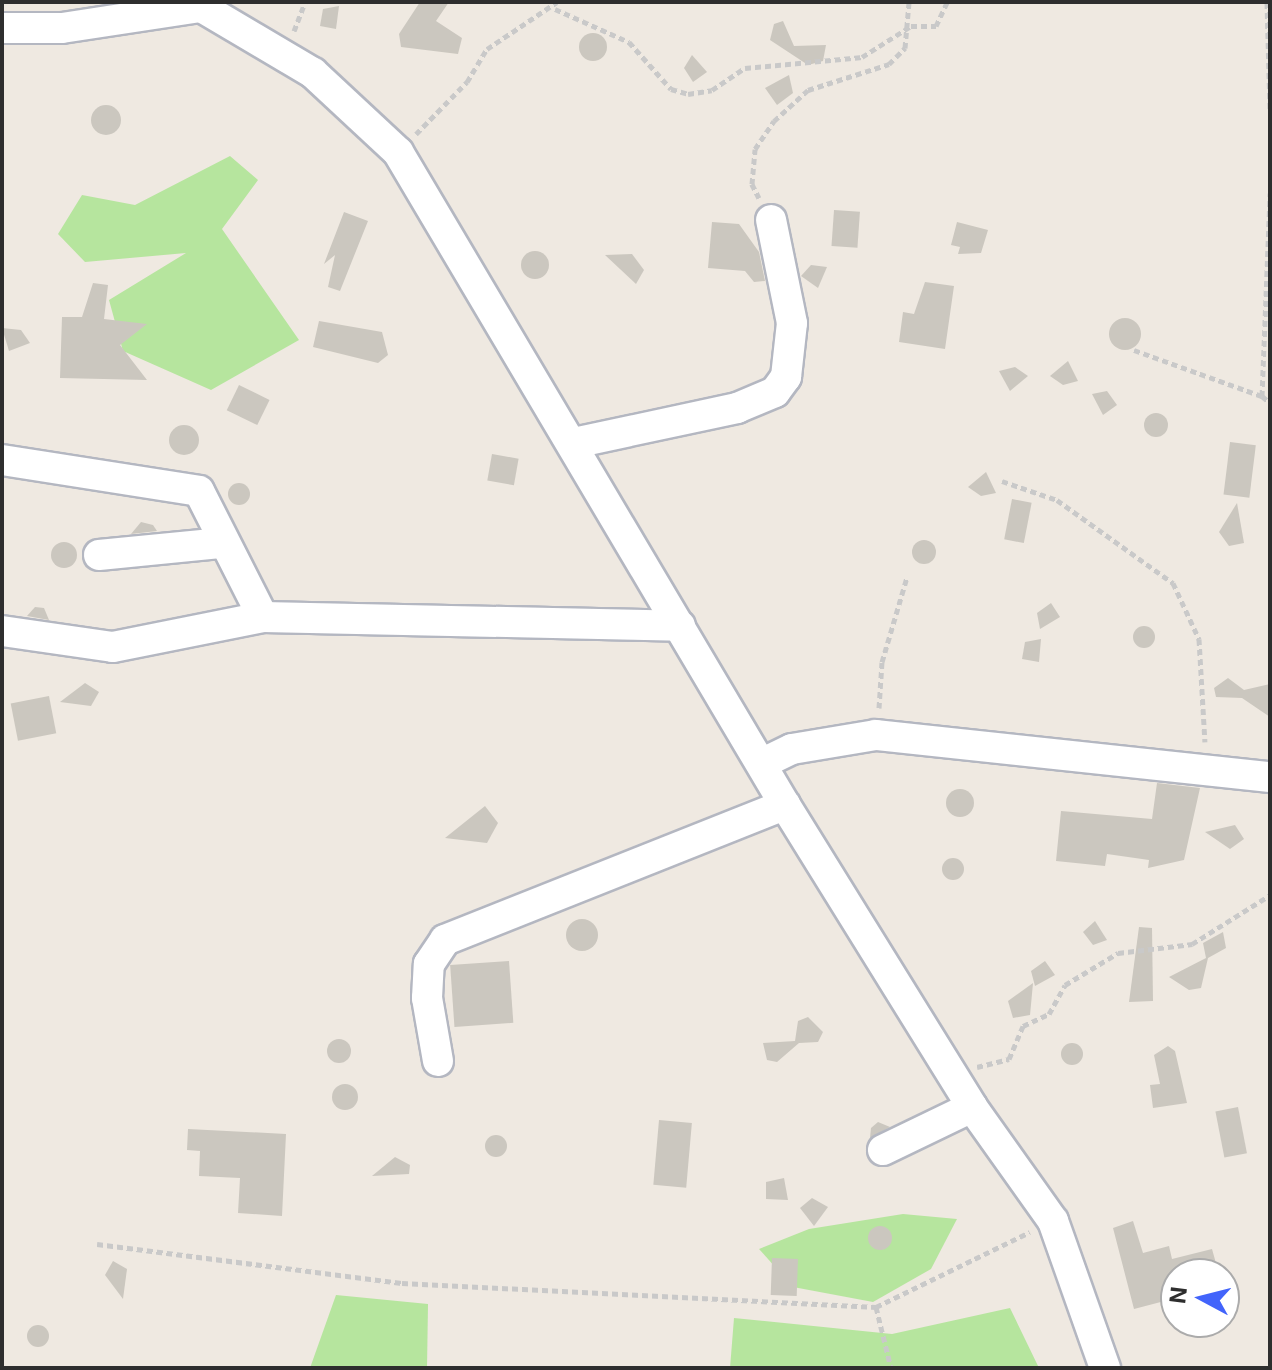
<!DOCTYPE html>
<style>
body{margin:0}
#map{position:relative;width:1272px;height:1370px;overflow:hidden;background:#efe9e1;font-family:Inter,sans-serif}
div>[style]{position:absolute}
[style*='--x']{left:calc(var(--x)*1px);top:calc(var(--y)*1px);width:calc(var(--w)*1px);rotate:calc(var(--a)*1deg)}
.green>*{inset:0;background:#b6e59e}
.building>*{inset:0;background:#cbc7bf;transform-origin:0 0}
.round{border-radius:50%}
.path>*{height:5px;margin-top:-2.5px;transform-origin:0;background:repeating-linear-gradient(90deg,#c9c9c9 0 6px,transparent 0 10px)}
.roads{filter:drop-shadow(2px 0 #b4b7c1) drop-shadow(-2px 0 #b4b7c1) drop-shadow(0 2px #b4b7c1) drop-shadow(0 -2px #b4b7c1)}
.street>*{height:30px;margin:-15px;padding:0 15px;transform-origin:15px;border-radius:15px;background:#fff}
span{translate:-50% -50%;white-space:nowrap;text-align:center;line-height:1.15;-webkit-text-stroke:6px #fff;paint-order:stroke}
.frame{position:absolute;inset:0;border:4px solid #2e2e2e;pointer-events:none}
.north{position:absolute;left:1160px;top:1258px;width:80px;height:80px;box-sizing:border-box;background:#fff;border:2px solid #ababab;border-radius:50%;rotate:277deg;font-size:22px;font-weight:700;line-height:32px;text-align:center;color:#2e2e2e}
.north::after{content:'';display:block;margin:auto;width:28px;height:36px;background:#4264fb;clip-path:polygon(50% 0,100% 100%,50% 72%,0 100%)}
</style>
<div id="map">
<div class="green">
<div style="clip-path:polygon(230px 156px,258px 180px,222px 229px,299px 340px,211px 390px,123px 351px,109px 300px,186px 253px,85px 262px,58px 234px,82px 195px,135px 205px)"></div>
<div style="clip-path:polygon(903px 1214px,957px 1219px,931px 1269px,873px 1302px,793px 1287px,759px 1249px,809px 1229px)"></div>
<div style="clip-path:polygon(336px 1295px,428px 1304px,427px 1368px,310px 1368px)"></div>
<div style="clip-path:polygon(1010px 1308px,1039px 1368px,730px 1368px,734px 1318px,892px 1334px)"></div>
</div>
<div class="building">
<div style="clip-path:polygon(420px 2px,449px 2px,436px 21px,462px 38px,458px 54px,401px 47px,399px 34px)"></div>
<div style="clip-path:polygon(339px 6px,336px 29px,320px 26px,323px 9px)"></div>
<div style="clip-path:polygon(783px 21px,794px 46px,826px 45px,823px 61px,808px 65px,770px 40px,774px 24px)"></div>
<div class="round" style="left:579px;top:33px;width:28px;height:28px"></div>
<div style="clip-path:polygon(692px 55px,707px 72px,693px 82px,684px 68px)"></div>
<div style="clip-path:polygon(789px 75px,793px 93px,777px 105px,765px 88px)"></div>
<div class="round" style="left:91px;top:105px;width:30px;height:30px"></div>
<div style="left:834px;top:210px;width:26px;height:36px;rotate:4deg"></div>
<div style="clip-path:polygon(344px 212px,368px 221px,340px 291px,328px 287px,335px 255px,324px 264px)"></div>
<div style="clip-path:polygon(712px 222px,739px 224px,759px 252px,765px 281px,754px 282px,745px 271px,708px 268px)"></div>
<div style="clip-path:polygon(957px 222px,988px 230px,981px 253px,958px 254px,960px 247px,951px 245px)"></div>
<div class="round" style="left:521px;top:251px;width:28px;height:28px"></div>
<div style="clip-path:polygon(632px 254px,644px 270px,636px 284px,605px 255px)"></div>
<div style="clip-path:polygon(811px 265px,827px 267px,818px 288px,801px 276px)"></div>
<div style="clip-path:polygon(925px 282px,954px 286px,945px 349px,899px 342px,903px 312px,914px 314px)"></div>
<div style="clip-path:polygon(93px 283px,108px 285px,104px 319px,147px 324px,120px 345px,147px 380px,60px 378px,62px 317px,82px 317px)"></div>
<div class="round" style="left:1109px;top:318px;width:32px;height:32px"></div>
<div style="clip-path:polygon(319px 321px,382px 332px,388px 355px,378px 363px,313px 347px)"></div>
<div style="clip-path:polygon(2px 328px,21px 330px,30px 343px,9px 351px)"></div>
<div style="clip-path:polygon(1068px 361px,1078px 381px,1063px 385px,1050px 376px)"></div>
<div style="clip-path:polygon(1015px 367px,1028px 376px,1010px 391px,999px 371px)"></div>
<div style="left:239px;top:385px;width:34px;height:28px;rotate:26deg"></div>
<div style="clip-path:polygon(1107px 391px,1117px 405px,1103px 415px,1092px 394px)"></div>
<div class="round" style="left:1144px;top:413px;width:24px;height:24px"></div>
<div class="round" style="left:169px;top:425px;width:30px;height:30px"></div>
<div style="left:1230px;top:442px;width:26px;height:53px;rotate:7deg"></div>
<div style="left:492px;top:454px;width:27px;height:27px;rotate:10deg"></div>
<div style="clip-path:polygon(986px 472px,996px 493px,981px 496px,968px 487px)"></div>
<div class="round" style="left:228px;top:483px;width:22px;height:22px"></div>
<div style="left:1012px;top:499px;width:20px;height:41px;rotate:11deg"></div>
<div style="clip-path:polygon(1237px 503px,1244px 543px,1229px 546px,1219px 532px)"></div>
<div style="clip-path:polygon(141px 522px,153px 525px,157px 531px,131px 534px)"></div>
<div class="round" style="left:912px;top:540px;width:24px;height:24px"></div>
<div class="round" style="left:51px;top:542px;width:26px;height:26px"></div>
<div style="clip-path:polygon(1051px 603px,1060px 617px,1040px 629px,1037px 613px)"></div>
<div style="clip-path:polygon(35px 607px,44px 608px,49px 620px,27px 616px)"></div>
<div class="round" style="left:1133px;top:626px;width:22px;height:22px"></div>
<div style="clip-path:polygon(1041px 639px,1039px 662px,1022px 659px,1025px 642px)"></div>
<div style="clip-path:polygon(1228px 678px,1244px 690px,1270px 684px,1270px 717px,1242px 698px,1216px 697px,1214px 688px)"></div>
<div style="clip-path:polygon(85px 683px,99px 692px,91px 706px,60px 702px)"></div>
<div style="left:49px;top:696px;width:38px;height:39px;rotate:79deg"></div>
<div style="clip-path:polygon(1157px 783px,1200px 788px,1184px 860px,1148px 868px,1149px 860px,1107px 854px,1105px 866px,1056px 861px,1061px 811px,1152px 819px)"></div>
<div class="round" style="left:946px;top:789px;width:28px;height:28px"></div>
<div style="clip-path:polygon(485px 806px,498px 823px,487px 843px,445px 838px)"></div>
<div style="clip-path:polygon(1235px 825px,1244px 839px,1230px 849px,1205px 832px)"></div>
<div class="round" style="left:942px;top:858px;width:22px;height:22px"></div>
<div class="round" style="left:566px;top:919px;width:32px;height:32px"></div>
<div style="clip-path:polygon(1095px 921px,1107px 940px,1093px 945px,1083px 932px)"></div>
<div style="clip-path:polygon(1139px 927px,1152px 928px,1153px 1001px,1129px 1002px)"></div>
<div style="clip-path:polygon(1223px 932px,1226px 948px,1208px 958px,1201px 988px,1189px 990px,1169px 977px,1206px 958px,1203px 943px)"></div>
<div style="left:509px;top:961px;width:62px;height:59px;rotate:86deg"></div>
<div style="clip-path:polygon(1045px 961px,1055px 975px,1035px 986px,1031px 971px)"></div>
<div style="clip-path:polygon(1033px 983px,1030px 1015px,1013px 1018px,1008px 1001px)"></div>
<div style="clip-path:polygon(808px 1017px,823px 1032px,818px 1042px,799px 1043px,777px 1062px,767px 1060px,763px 1043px,795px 1041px,798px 1021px)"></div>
<div class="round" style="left:327px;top:1039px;width:24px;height:24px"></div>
<div class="round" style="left:1061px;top:1043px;width:22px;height:22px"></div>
<div style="clip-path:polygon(1168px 1046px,1175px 1051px,1187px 1103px,1153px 1108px,1150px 1085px,1160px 1084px,1154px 1055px)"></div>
<div class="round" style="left:332px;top:1084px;width:26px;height:26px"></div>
<div style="left:1238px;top:1107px;width:47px;height:23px;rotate:79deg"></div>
<div style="left:659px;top:1120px;width:33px;height:65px;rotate:5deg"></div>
<div style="clip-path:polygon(878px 1122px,890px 1127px,870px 1138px,871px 1128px)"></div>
<div style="clip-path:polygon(188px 1129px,286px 1134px,282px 1216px,238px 1213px,240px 1178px,199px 1176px,200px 1151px,187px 1150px)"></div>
<div class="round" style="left:485px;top:1135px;width:22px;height:22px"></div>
<div style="clip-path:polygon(395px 1157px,410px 1165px,409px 1174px,372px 1176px)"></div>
<div style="clip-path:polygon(784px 1178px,788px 1200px,766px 1199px,766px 1182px)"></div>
<div style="clip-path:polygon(812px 1198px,828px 1207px,814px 1226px,800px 1208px)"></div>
<div style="clip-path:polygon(1133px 1221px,1143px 1253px,1169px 1246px,1172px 1259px,1212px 1249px,1219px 1274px,1176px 1274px,1176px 1298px,1134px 1309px,1113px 1228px)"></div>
<div class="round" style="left:868px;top:1226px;width:24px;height:24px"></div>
<div style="left:772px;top:1258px;width:26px;height:37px;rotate:2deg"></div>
<div style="clip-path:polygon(113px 1261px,127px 1269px,123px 1299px,105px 1275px)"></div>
<div class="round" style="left:27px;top:1325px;width:22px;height:22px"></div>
</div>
<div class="path">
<div style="--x:1267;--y:2;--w:107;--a:88.4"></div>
<div style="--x:555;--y:9;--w:81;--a:24"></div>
<div style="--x:629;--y:42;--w:63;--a:48.2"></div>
<div style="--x:671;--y:89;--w:18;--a:16"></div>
<div style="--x:688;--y:94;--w:24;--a:-9"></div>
<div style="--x:712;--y:90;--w:40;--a:-34"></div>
<div style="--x:745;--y:68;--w:118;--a:-5.4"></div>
<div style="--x:862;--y:57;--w:58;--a:-32.3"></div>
<div style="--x:911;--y:26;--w:25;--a:0"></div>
<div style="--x:936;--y:26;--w:26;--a:-65"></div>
<div style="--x:294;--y:31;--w:31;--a:-69"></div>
<div style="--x:416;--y:134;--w:73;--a:-45.6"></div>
<div style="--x:467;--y:82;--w:39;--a:-59"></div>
<div style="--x:487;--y:49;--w:84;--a:-33.9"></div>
<div style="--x:759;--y:198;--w:16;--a:-117"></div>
<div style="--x:752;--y:184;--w:35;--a:-85"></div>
<div style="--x:755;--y:149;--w:34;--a:-56"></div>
<div style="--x:774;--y:121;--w:46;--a:-42.4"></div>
<div style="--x:808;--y:90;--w:85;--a:-17.8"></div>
<div style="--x:889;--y:64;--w:23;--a:-45"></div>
<div style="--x:905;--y:48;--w:46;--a:-85"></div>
<div style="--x:1134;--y:350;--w:136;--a:19.8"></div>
<div style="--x:1262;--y:396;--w:203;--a:-87.7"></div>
<div style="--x:1262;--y:396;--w:11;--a:41"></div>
<div style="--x:1002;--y:481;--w:58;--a:19.1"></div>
<div style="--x:1057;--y:500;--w:143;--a:35.6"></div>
<div style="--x:1173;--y:583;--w:62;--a:65.1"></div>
<div style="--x:1199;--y:639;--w:103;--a:86.7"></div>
<div style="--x:879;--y:708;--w:46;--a:-86.3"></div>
<div style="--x:882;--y:662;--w:89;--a:-73.6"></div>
<div style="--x:977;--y:1067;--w:33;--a:-14"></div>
<div style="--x:1009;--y:1059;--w:36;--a:-67"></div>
<div style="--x:1023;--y:1026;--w:29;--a:-25"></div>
<div style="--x:1049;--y:1014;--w:33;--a:-61"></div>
<div style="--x:1065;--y:985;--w:62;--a:-31.1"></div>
<div style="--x:1118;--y:953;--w:75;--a:-6.9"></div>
<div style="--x:1192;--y:944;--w:92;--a:-32.1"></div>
<div style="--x:97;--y:1244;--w:307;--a:7.3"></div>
<div style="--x:402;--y:1283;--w:475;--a:2.9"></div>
<div style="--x:876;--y:1307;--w:63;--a:76.2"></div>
<div style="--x:876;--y:1307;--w:171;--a:-26"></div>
</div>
<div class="roads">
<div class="street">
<div style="--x:193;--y:2;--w:139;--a:30.6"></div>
<div style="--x:313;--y:73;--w:116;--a:42.9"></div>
<div style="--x:398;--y:152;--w:759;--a:59.35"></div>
<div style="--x:785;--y:805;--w:355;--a:58.2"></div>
<div style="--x:972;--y:1107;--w:140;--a:54.6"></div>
<div style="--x:1053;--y:1221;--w:156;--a:70.5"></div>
<div style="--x:2;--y:28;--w:60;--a:0"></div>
<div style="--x:62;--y:28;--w:140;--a:-8.7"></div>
<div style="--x:574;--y:443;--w:167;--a:-12.1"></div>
<div style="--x:737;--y:408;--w:41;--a:-22.8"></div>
<div style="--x:775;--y:392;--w:19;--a:-54"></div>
<div style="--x:786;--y:377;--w:54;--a:-83.7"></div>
<div style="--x:792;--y:323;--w:105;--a:-101.5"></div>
<div style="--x:2;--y:460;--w:199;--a:8.9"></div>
<div style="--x:199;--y:491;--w:141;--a:63.1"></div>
<div style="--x:99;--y:555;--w:124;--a:-5.6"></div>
<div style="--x:2;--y:631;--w:112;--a:8.2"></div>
<div style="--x:113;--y:647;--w:153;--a:-11.3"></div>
<div style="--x:263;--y:617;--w:417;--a:1.2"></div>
<div style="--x:763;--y:763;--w:32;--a:-26"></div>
<div style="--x:792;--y:749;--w:85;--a:-9.5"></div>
<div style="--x:876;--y:735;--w:396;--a:6.1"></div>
<div style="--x:438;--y:1061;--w:64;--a:-99.9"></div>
<div style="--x:427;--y:998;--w:34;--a:-87"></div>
<div style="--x:429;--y:964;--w:29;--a:-56"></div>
<div style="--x:445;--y:940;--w:366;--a:-21.7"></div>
<div style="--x:883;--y:1150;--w:99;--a:-25.8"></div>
</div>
</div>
<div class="frame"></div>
<div class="north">N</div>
</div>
